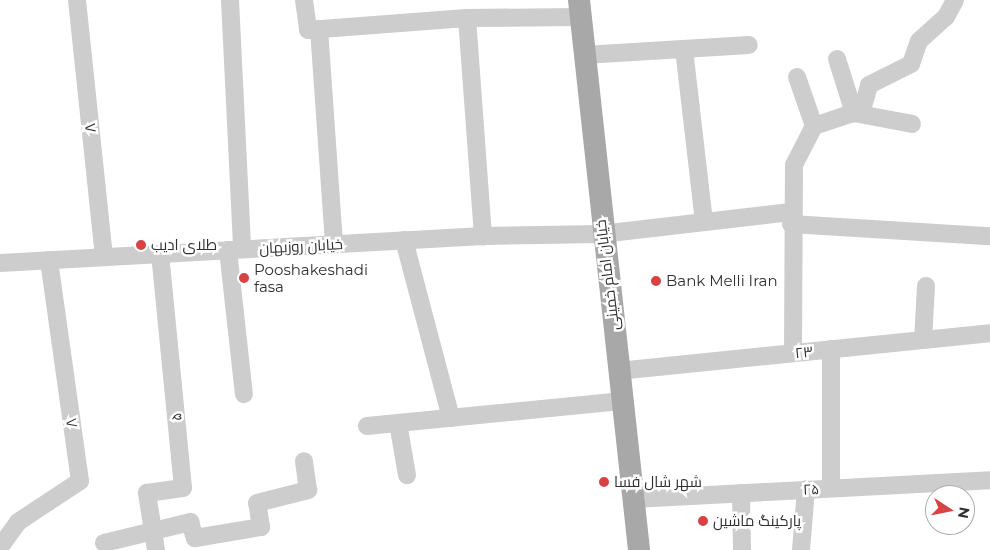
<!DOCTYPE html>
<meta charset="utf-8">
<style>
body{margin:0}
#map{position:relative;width:990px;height:550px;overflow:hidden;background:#fff;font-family:Montserrat,Cairo,sans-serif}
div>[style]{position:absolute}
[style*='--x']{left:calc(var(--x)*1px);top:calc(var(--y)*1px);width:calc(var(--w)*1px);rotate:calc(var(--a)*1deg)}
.minor>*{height:18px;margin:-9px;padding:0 9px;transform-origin:9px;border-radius:9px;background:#cdcdcd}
.major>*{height:22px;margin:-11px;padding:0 11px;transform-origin:11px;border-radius:11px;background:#a8a8a8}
.dots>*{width:14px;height:14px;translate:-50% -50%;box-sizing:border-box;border:2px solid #fff;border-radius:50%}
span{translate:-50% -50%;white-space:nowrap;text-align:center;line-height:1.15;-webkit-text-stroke:5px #fff;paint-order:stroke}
.street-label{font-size:15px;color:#303030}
.poi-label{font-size:15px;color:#303030}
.left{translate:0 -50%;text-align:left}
.north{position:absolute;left:925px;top:485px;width:50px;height:50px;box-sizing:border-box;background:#fff;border:1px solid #acacac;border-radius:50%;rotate:101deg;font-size:14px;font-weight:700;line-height:20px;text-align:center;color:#303030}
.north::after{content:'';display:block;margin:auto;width:18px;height:22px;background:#d94143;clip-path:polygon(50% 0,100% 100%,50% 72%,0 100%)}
</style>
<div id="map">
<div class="minor">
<div style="--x:77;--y:0;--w:258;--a:84"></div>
<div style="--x:230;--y:0;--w:249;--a:87.2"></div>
<div style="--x:304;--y:0;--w:30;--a:82"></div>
<div style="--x:308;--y:30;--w:159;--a:-4.3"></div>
<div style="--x:467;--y:18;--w:114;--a:-0.5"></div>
<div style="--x:467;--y:18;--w:219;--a:85.8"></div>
<div style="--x:319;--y:29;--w:216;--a:86"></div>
<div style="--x:684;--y:49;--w:174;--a:83.4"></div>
<div style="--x:584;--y:55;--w:165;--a:-3.5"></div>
<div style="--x:837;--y:59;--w:57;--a:72.5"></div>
<div style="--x:854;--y:113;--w:59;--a:10.7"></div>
<div style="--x:797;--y:77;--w:52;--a:70.9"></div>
<div style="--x:791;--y:224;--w:199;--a:3.5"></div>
<div style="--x:404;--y:240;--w:184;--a:75.2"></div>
<div style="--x:228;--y:250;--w:145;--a:83.7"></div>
<div style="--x:0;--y:263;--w:484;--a:-3.2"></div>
<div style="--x:483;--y:236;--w:118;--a:-1"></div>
<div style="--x:601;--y:234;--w:191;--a:-6.6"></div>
<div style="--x:923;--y:340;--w:54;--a:-86.8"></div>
<div style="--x:831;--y:349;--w:139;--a:90"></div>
<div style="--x:793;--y:353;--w:188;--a:-89.7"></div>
<div style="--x:794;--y:165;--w:44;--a:-62.9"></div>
<div style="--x:814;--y:126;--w:51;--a:-18.4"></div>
<div style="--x:862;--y:110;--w:26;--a:-74"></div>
<div style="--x:869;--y:85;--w:47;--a:-26.6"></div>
<div style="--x:911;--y:64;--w:24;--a:-71"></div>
<div style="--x:919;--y:41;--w:36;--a:-42"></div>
<div style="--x:946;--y:17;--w:19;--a:-62"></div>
<div style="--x:618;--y:371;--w:374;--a:-5.8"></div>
<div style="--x:398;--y:423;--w:53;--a:80.2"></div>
<div style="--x:367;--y:426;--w:255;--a:-5.6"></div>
<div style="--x:741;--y:493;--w:57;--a:89"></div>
<div style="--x:633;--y:499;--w:358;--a:-3"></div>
<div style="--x:104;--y:543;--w:89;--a:-13.7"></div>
<div style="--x:190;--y:522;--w:17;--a:73"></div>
<div style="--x:195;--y:538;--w:67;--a:-9.5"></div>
<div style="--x:261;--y:527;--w:24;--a:-99"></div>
<div style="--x:257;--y:503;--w:53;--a:-14.3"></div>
<div style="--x:308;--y:490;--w:29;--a:-98"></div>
<div style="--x:0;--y:547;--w:31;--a:-54"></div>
<div style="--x:18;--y:522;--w:74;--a:-33.5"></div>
<div style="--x:80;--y:481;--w:223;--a:-98"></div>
<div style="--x:156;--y:550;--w:58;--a:-99"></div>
<div style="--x:147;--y:493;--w:36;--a:-8"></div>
<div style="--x:183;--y:488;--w:235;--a:-95.6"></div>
<div style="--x:801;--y:550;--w:61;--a:-85.3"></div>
</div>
<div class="major">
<div style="--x:579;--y:0;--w:553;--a:83.77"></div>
</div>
<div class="dots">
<div style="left:141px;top:245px;background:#d94143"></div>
<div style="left:244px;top:278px;background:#d94143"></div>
<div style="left:656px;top:281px;background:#d94143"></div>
<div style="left:604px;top:482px;background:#d94143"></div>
<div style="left:703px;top:521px;background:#d94143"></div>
</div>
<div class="street-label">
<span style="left:90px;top:128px;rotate:-96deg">۸</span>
<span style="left:301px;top:246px;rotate:-3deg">خیابان روزبهان</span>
<span style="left:607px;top:275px;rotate:-97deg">خیابان امام خمینی</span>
<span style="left:804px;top:352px;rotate:-6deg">۲۳</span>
<span style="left:176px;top:417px;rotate:-95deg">۵</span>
<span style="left:72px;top:423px;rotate:82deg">۷</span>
<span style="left:811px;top:489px;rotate:-3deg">۲۵</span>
</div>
<div class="poi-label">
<span class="left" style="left:151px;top:245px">طلای ادیب</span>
<span class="left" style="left:254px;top:278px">Pooshakeshadi<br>fasa</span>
<span class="left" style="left:666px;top:281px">Bank Melli Iran</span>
<span class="left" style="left:614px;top:482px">شهر شال فسا</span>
<span class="left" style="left:713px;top:521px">پارکینگ ماشین</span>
</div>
<div class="north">N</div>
</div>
